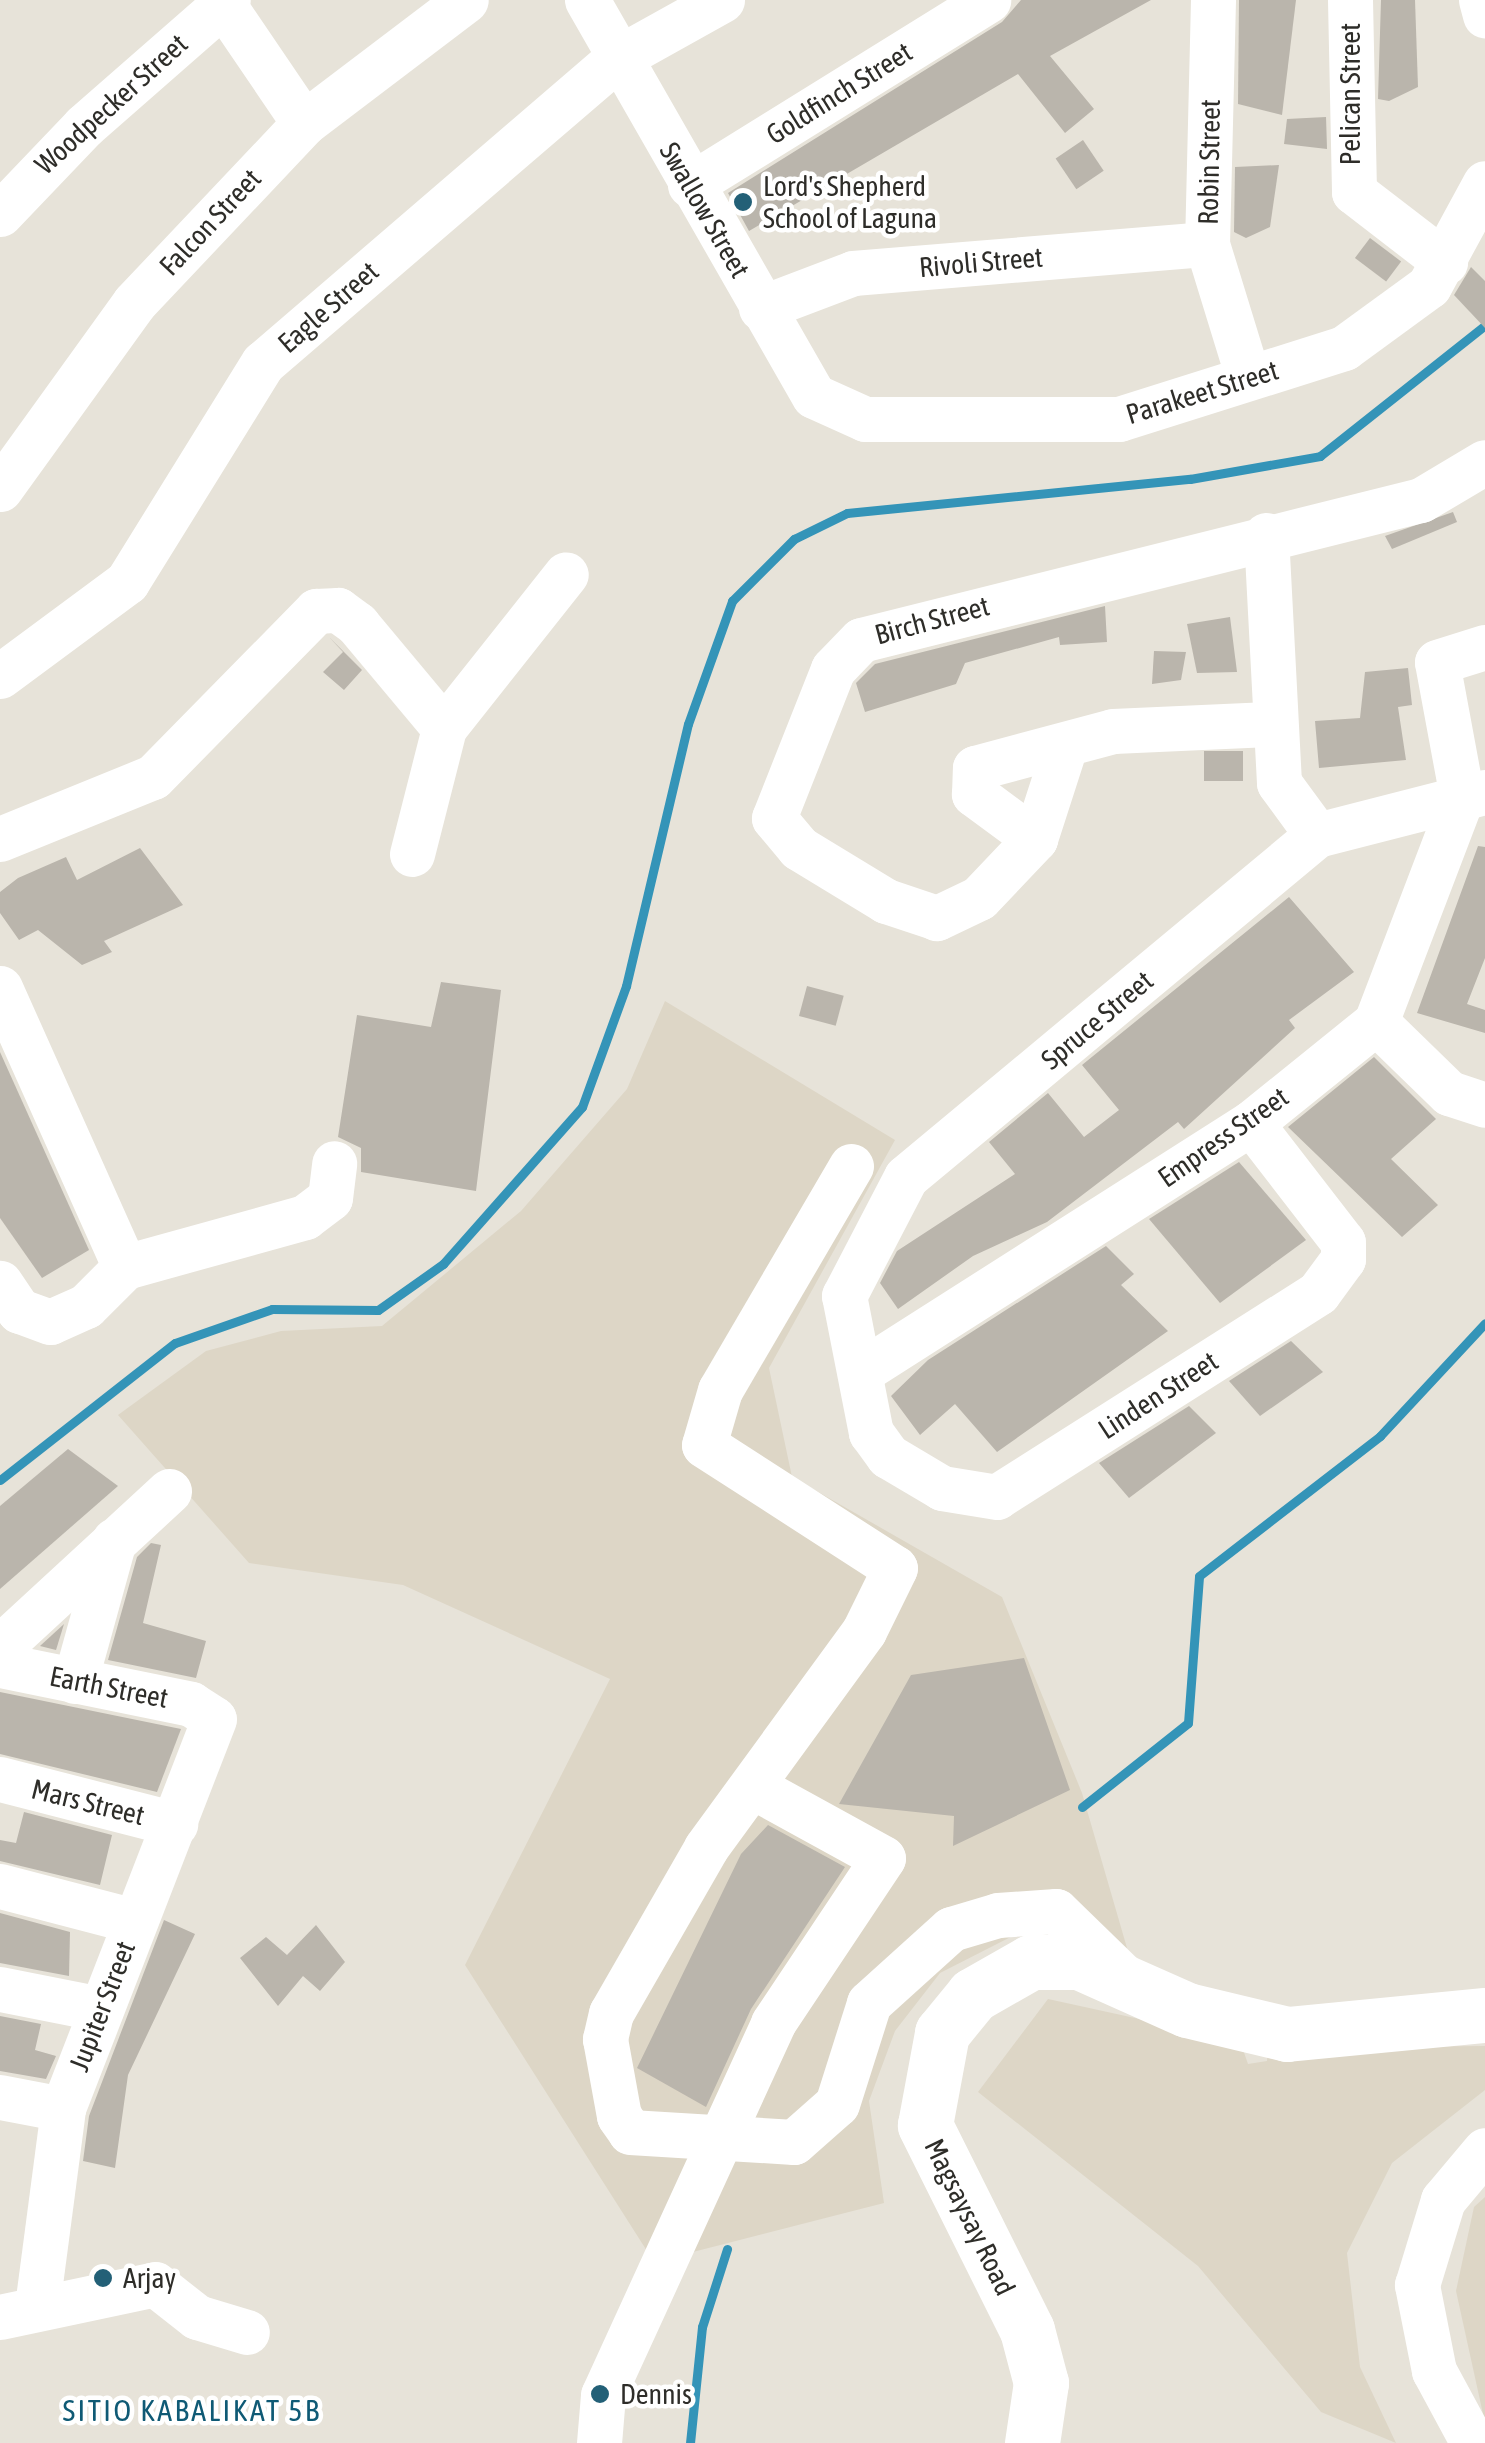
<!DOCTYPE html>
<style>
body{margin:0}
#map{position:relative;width:1485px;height:2443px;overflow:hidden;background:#e7e3d9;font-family:"Asap Condensed",sans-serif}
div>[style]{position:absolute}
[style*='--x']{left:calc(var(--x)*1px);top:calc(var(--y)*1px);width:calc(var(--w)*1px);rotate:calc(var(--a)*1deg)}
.built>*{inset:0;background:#ddd6c6}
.stream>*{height:9px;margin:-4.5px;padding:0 4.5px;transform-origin:4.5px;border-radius:4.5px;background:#3494b8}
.building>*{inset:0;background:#bab5ac;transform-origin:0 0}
.minor>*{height:45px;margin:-22.5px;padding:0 22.5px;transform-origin:22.5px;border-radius:22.5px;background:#fff}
.major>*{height:55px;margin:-27.5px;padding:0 27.5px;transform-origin:27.5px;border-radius:27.5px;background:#fff}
.dots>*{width:28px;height:28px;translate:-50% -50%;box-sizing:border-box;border:5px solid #fff;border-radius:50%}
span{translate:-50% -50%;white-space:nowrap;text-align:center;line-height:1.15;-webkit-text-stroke:9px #fff;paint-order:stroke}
.street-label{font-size:28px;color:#2e2d29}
.poi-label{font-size:28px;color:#2e2d29}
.left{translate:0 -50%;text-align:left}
.neighbourhood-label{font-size:30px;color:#0f5a75;letter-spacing:2.5px}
</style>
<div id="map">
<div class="built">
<div style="clip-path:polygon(665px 1001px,895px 1140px,769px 1368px,792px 1477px,1002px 1597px,1082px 1793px,1127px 1948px,1034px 1925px,940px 1973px,895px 2031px,869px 2101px,884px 2203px,654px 2262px,465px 1965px,610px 1679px,403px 1585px,249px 1563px,118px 1415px,206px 1351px,281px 1331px,382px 1326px,521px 1211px,627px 1089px)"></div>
<div style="clip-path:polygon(1048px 1999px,1240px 2041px,1248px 2064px,1267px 2061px,1268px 2048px,1485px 2046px,1485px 2090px,1392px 2163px,1347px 2253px,1360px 2367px,1396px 2443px,1321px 2412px,1198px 2266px,978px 2092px)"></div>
<div style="clip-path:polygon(1485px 2197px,1485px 2423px,1456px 2291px,1474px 2207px)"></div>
</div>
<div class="stream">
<div style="--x:0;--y:1480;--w:222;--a:-38.1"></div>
<div style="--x:175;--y:1343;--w:103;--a:-19.3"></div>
<div style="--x:272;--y:1309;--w:106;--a:0.5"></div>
<div style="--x:378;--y:1310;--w:80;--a:-35.3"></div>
<div style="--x:443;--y:1264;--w:210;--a:-48.5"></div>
<div style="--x:582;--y:1107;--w:129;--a:-70"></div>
<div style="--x:626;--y:986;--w:269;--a:-76.7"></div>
<div style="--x:688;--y:724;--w:131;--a:-70.3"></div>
<div style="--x:732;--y:601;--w:88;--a:-45"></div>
<div style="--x:794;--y:539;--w:59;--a:-26.1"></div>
<div style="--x:847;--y:513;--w:345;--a:-5.7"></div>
<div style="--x:1190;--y:479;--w:132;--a:-10"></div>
<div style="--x:1320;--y:456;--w:211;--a:-38.4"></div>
<div style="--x:1082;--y:1807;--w:135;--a:-38.4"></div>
<div style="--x:1188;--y:1723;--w:147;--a:-85.7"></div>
<div style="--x:1199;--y:1576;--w:229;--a:-37.7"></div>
<div style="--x:1380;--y:1436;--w:154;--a:-47.1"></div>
<div style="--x:690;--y:2443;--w:117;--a:-84.1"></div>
<div style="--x:702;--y:2327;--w:82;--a:-72.2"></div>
</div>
<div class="building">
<div style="clip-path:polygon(1021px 0,1151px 0,1050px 56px,1094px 109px,1065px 133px,1018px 74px,749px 231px,728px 193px,1002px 22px)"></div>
<div style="clip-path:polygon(1239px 0,1296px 0,1282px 115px,1238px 104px)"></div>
<div style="clip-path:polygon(1381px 0,1415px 0,1418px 87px,1389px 101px,1378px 99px)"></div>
<div style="clip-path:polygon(1326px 117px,1327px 149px,1284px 144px,1287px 119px)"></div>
<div style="left:1083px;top:140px;width:37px;height:33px;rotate:56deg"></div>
<div style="clip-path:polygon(1279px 165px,1270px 227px,1246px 238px,1234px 232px,1235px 167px)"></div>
<div style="left:1370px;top:238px;width:39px;height:25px;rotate:37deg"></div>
<div style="clip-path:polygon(1471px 267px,1485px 281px,1485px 328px,1454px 295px)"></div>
<div style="clip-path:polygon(1453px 512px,1457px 522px,1392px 549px,1385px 536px)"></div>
<div style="clip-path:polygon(1105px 606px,1107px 642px,1060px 645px,1059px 637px,965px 663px,956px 684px,865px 712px,856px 683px,875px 664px)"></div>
<div style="clip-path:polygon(1230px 617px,1237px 672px,1197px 673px,1187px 624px)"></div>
<div style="clip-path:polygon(329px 637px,362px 670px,344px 690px,323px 672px,343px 652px)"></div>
<div style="clip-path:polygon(1154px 651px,1186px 652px,1181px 680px,1152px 684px)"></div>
<div style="clip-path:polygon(1408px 668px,1412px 705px,1398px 707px,1406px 760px,1319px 768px,1315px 721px,1360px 718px,1365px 672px)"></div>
<div style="left:1243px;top:751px;width:30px;height:39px;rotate:90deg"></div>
<div style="clip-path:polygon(1478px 846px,1485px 847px,1485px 958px,1467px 1004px,1485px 1010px,1485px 1033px,1417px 1013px)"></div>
<div style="clip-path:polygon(140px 848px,183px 905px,104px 941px,112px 952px,82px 965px,38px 930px,19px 940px,0 913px,0 892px,18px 878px,66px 857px,77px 880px)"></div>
<div style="clip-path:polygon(1289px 897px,1354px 972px,1289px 1020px,1295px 1028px,1184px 1129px,1178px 1122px,1047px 1222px,973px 1256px,898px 1309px,880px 1283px,897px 1251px,1015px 1174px,989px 1142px,1048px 1093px,1084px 1137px,1119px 1110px,1082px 1065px)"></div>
<div style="clip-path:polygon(441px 982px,501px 990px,476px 1191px,361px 1172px,361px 1148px,338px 1137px,357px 1015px,431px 1027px)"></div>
<div style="left:807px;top:986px;width:38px;height:31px;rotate:15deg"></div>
<div style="clip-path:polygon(0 1052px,89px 1250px,42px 1278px,0 1218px)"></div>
<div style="clip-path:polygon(1374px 1057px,1436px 1119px,1391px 1159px,1438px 1205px,1402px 1237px,1288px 1127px)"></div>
<div style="clip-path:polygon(1239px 1162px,1306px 1240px,1220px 1303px,1149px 1219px)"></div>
<div style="clip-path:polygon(1106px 1246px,1134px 1274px,1121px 1285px,1168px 1331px,997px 1452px,955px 1404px,920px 1435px,891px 1396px,928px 1360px)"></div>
<div style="clip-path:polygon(1291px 1341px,1323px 1372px,1260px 1416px,1229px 1381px)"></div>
<div style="clip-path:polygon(1189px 1406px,1216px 1433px,1129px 1498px,1099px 1463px)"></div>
<div style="clip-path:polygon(68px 1449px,118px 1486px,0 1589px,0 1506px)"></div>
<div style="clip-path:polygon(151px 1543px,161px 1545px,143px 1623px,206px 1641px,196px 1678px,108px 1660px,137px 1557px)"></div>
<div style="clip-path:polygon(64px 1624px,56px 1650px,40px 1646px)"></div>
<div style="clip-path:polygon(1024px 1658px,1070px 1790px,953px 1846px,954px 1816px,839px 1804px,911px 1675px)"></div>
<div style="clip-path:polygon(0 1692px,181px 1729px,157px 1792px,0 1754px)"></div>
<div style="clip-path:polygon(24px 1812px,112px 1835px,100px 1885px,0 1861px,0 1840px,16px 1843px)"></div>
<div style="clip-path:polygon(768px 1825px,845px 1867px,751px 2009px,706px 2107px,637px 2068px,741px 1854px)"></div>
<div style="clip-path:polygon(0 1913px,70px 1932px,69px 1976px,0 1963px)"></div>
<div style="clip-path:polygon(164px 1920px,195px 1934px,128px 2075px,115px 2168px,83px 2161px,89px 2116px)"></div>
<div style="clip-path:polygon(316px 1925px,345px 1962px,320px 1991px,303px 1976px,278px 2006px,240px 1958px,266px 1937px,287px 1955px)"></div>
<div style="clip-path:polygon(0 2016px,41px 2024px,35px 2050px,56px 2056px,46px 2079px,0 2071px)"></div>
</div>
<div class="minor">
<div style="--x:587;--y:0;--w:456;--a:60.2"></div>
<div style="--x:814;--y:396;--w:56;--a:24.3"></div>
<div style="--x:865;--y:419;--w:254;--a:0"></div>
<div style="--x:1119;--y:419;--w:236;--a:-17.5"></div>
<div style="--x:1344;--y:348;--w:105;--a:-36.1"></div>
<div style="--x:1429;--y:286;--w:117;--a:-61.5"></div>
<div style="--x:1213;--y:0;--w:244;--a:91.4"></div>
<div style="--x:1207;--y:244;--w:139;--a:72.9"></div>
<div style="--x:1350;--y:0;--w:192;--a:88.8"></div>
<div style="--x:1354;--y:192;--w:115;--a:37.6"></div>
<div style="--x:1481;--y:0;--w:16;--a:75"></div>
<div style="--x:223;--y:4;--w:144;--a:55.8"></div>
<div style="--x:690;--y:185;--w:351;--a:-31.8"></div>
<div style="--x:0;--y:214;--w:122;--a:-46.3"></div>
<div style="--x:84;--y:126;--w:191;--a:-41.2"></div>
<div style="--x:761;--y:308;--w:98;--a:-20.8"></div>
<div style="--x:853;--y:273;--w:355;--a:-4.7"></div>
<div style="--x:0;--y:489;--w:229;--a:-54.2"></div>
<div style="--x:134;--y:303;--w:248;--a:-46.6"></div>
<div style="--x:304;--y:123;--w:203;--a:-37.2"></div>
<div style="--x:1266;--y:535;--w:248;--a:87"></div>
<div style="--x:1279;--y:783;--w:64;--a:53.8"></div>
<div style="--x:0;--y:676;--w:158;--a:-36.5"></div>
<div style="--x:127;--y:582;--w:258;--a:-58.2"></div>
<div style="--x:263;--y:363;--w:468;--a:-40.7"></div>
<div style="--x:618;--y:58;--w:119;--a:-29.1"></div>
<div style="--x:1065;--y:746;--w:98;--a:107.9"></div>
<div style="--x:1035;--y:839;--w:81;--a:133.5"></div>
<div style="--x:979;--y:898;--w:47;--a:154.5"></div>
<div style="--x:937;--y:918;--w:54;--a:-161.6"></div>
<div style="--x:886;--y:901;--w:102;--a:-148.7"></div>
<div style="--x:799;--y:848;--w:39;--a:-130"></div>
<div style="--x:774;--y:818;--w:160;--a:-68.4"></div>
<div style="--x:833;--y:669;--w:40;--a:-46"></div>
<div style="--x:861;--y:640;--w:577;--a:-14.04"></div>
<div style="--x:1421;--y:500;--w:74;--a:-30.7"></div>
<div style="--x:0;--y:839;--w:165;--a:-22.1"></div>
<div style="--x:153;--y:777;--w:233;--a:-45.5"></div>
<div style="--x:316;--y:611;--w:22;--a:-3"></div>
<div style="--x:338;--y:610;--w:24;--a:36"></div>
<div style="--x:357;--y:624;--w:136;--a:50.1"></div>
<div style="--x:444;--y:728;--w:196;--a:-51.6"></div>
<div style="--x:1035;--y:839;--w:76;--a:-143.6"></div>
<div style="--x:974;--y:794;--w:26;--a:-88"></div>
<div style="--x:975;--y:768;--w:143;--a:-15"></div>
<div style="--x:1113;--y:731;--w:156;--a:-2.6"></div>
<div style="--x:412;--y:854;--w:130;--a:-75.7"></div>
<div style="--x:0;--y:988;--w:306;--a:65.9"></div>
<div style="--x:125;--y:1267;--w:55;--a:135"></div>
<div style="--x:86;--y:1306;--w:39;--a:156"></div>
<div style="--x:50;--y:1322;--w:33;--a:-160"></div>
<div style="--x:19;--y:1311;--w:34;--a:-124"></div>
<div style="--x:1376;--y:1022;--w:102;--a:44.2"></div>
<div style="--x:1449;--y:1093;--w:38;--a:18"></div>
<div style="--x:1251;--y:1123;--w:150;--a:52.3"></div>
<div style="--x:1343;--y:1242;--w:17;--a:90"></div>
<div style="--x:1343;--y:1259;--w:42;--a:126.3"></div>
<div style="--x:1318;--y:1293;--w:380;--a:147.6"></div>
<div style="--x:997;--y:1497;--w:56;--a:-170.7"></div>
<div style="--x:942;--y:1488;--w:63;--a:-149.3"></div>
<div style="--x:888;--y:1456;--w:29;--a:-126"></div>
<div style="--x:871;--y:1433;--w:140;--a:-101.1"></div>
<div style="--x:844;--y:1296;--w:134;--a:-62.5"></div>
<div style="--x:906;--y:1177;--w:535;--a:-39.76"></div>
<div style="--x:1317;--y:835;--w:173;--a:-14.4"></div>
<div style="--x:851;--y:1166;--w:259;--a:120.3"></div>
<div style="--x:720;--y:1390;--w:57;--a:106.2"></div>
<div style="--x:704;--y:1445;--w:227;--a:32.8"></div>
<div style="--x:895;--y:1568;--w:70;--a:116.2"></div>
<div style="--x:864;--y:1631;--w:268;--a:126.1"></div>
<div style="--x:706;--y:1848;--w:190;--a:119.9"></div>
<div style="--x:611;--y:2013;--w:27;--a:103"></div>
<div style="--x:605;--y:2039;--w:78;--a:79.7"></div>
<div style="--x:619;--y:2116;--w:19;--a:55"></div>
<div style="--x:630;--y:2132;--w:164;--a:3.5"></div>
<div style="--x:794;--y:2142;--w:57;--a:-41.5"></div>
<div style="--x:837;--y:2104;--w:106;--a:-72.4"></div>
<div style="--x:869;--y:2003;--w:110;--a:-42.1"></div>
<div style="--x:951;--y:1929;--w:49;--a:-16.6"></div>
<div style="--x:998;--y:1915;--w:58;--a:-3.9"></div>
<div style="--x:1056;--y:1911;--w:91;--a:44.1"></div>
<div style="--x:125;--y:1267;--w:187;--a:-15.5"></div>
<div style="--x:305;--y:1217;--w:31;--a:-37"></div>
<div style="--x:330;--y:1198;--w:35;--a:-83"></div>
<div style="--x:860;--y:1372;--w:464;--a:-32.5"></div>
<div style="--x:1251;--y:1123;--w:161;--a:-38.9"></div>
<div style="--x:1376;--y:1022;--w:241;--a:-69.1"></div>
<div style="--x:1462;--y:797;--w:137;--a:-100.5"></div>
<div style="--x:1437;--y:662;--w:50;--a:-17.4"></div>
<div style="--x:0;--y:1647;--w:230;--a:-42.7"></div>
<div style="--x:0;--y:1665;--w:195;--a:11.5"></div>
<div style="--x:191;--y:1704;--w:27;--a:33"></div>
<div style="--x:214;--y:1719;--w:418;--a:111.2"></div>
<div style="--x:63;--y:2109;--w:200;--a:97.5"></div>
<div style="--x:75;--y:1681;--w:146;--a:-74.5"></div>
<div style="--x:0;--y:1779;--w:181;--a:14.4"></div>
<div style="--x:0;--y:1886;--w:138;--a:14.6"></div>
<div style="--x:0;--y:1989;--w:103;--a:11.2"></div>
<div style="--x:0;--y:2097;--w:64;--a:10.8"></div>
<div style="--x:0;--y:2317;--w:158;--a:-12"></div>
<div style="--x:155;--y:2284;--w:53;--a:38.2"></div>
<div style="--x:197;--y:2317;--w:52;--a:16.7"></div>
<div style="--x:599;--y:2443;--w:48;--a:-85.2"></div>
<div style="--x:603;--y:2395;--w:409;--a:-65.4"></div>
<div style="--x:773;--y:2023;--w:198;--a:-56.3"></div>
<div style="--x:883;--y:1858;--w:149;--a:-151.2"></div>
<div style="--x:1473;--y:2443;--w:82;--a:-118.4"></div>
<div style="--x:1434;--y:2371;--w:88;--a:-101.2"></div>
<div style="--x:1417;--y:2285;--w:89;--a:-73"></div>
<div style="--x:1443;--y:2200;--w:65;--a:-50"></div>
</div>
<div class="major">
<div style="--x:1032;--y:2443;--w:61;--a:-81.5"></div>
<div style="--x:1041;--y:2383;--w:55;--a:-104.8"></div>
<div style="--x:1027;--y:2330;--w:229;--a:-116.5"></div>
<div style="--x:925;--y:2125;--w:94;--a:-79.5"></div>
<div style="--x:942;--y:2033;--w:49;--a:-50.8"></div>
<div style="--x:973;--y:1995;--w:67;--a:-29.6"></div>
<div style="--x:1031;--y:1962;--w:48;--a:0"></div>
<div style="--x:1079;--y:1962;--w:118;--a:24"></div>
<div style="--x:1187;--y:2010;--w:103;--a:13.5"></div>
<div style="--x:1287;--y:2034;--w:199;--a:-5.5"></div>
</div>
<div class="dots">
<div style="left:743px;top:202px;background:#236077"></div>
<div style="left:103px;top:2278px;background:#236077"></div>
<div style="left:600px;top:2394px;background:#236077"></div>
</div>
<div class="street-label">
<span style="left:839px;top:93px;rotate:-32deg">Goldfinch Street</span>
<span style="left:1350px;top:94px;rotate:-90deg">Pelican Street</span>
<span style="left:111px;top:104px;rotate:-42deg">Woodpecker Street</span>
<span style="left:1209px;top:162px;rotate:-89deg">Robin Street</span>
<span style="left:705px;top:210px;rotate:60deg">Swallow Street</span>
<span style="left:210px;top:222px;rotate:-47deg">Falcon Street</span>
<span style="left:981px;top:262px;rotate:-5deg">Rivoli Street</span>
<span style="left:328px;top:307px;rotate:-41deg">Eagle Street</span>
<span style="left:1202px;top:392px;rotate:-17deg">Parakeet Street</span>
<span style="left:932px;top:620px;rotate:-15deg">Birch Street</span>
<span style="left:1097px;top:1020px;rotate:-40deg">Spruce Street</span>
<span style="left:1223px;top:1137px;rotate:-35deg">Empress Street</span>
<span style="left:1158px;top:1395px;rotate:-33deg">Linden Street</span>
<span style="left:109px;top:1687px;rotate:11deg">Earth Street</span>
<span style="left:88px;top:1802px;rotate:14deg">Mars Street</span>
<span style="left:102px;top:2006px;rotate:-69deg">Jupiter Street</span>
<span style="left:970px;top:2217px;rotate:64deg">Magsaysay Road</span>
</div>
<div class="poi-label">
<span class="left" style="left:763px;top:202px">Lord's Shepherd<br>School of Laguna</span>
<span class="left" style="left:123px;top:2278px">Arjay</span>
<span class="left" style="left:620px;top:2394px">Dennis</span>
</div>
<div class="neighbourhood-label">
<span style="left:192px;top:2410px">SITIO KABALIKAT 5B</span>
</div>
</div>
